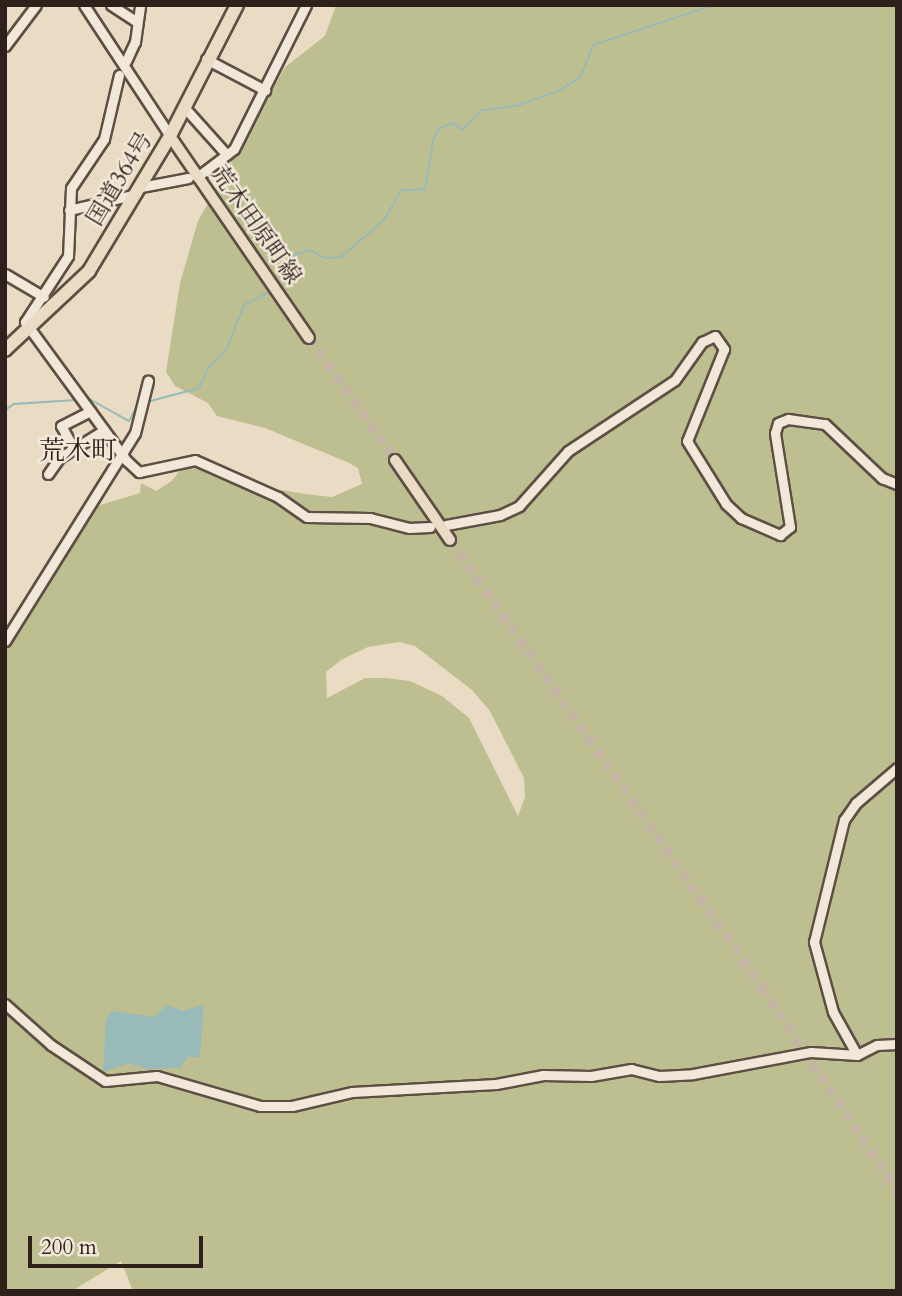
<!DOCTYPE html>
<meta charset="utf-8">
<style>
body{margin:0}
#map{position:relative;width:902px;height:1296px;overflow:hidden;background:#eadcc4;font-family:Cardo,"Noto Serif JP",serif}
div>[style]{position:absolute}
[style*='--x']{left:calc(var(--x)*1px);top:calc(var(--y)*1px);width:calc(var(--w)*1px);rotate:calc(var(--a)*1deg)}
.green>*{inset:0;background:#bdbf90}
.water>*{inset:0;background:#98bab9}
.stream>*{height:2px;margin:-1px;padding:0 1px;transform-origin:1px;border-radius:1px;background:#98bab9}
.major-tunnel>*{height:10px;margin-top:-5px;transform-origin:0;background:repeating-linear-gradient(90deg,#c4b6a2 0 10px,transparent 0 15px)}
.roads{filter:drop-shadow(2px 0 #5d4f44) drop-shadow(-2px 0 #5d4f44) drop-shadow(0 2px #5d4f44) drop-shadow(0 -2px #5d4f44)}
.minor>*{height:9px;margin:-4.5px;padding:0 4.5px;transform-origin:4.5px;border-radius:4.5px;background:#f1e8d9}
.major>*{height:10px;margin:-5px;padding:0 5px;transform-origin:5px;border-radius:5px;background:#eadcc4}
.highway>*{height:12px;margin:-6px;padding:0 6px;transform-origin:6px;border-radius:6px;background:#eadcc4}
span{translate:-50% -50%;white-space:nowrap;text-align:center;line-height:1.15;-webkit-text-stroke:5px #f1e8d9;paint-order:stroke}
.street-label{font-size:23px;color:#2e201a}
.quarter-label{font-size:26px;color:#2e201a}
.frame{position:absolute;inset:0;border:7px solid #2e201a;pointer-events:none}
.scale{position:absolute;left:28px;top:1236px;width:175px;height:32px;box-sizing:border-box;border:4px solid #2e201a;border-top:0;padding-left:9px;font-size:21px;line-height:24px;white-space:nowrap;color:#2e201a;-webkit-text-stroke:5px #f1e8d9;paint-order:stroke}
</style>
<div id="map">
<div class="green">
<div style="clip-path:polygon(evenodd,336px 5px,897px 5px,897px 1291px,133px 1291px,121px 1261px,72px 1291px,5px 1291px,5px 1010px,73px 1066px,71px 1055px,5px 997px,5px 645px,90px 508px,140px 493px,141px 483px,156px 491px,172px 481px,185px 463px,258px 486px,305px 494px,332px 497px,362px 484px,358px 468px,349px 463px,265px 428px,217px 416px,208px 403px,175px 386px,166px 372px,180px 283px,198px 221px,285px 67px,325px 36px,336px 5px,399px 642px,415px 646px,472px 690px,490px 711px,524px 778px,525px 797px,518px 816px,469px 718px,442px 696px,410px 681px,386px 678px,365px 678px,327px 698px,326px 672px,341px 660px,368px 647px,399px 642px)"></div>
</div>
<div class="water">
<div style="clip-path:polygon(166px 1005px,183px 1011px,204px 1005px,200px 1057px,188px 1057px,180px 1068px,146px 1069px,129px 1063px,103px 1072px,106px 1020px,112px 1011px,154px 1017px)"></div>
</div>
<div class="stream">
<div style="--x:278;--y:285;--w:36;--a:-60"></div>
<div style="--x:296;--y:254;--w:15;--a:-16"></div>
<div style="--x:310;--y:250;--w:17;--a:28"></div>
<div style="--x:325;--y:258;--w:16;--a:-4"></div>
<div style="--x:341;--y:257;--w:57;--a:-40.7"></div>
<div style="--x:384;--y:220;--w:34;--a:-60"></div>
<div style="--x:401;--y:190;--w:24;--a:-2"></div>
<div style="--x:425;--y:189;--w:50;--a:-80.7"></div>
<div style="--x:433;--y:140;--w:14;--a:-60"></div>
<div style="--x:440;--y:128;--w:14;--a:-21"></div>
<div style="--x:453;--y:123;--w:12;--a:35"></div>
<div style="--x:463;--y:130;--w:27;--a:-48"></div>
<div style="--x:481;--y:110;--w:38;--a:-7"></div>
<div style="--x:519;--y:105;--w:41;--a:-19.7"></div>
<div style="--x:558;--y:91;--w:26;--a:-31"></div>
<div style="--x:580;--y:78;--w:35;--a:-68"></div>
<div style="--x:593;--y:45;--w:127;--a:-18.3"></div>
<div style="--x:84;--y:396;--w:51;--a:29.1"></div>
<div style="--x:129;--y:421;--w:19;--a:-62"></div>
<div style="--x:147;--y:402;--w:54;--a:-15.1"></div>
<div style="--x:199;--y:388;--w:23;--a:-65"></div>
<div style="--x:209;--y:367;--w:23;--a:-43"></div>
<div style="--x:226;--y:351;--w:49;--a:-68.6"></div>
<div style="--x:244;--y:305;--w:31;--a:-27"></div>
<div style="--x:5;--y:410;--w:11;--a:-34"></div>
<div style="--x:14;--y:404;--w:62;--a:-3.7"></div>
</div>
<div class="major-tunnel">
<div style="--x:309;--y:338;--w:149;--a:54.8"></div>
<div style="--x:450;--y:540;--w:545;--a:55.09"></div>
<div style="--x:762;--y:987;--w:245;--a:56.5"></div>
</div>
<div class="roads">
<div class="minor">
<div style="--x:84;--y:5;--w:157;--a:56.7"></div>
<div style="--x:111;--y:5;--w:31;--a:33"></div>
<div style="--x:5;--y:46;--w:51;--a:-52.9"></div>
<div style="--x:206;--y:59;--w:67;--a:27.7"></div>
<div style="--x:126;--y:61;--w:21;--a:-65"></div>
<div style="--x:135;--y:42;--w:37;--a:-82"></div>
<div style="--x:119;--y:75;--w:66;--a:103.2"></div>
<div style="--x:104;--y:139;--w:59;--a:124"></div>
<div style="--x:71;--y:188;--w:68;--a:92.5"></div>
<div style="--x:68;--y:256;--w:79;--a:123.1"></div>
<div style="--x:25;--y:322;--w:171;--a:53.8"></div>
<div style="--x:126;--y:460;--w:18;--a:43"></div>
<div style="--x:139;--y:472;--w:57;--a:-12.1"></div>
<div style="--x:195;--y:460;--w:91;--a:24"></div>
<div style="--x:278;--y:497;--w:35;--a:35"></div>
<div style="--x:307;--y:517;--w:63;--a:0.9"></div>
<div style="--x:370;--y:518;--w:40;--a:14.4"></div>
<div style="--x:409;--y:528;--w:21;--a:-3"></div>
<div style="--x:184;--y:107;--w:64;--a:48.1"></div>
<div style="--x:197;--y:177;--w:46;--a:-37.1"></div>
<div style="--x:234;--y:149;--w:161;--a:-63.4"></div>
<div style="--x:141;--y:187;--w:48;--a:-10.8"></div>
<div style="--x:69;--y:210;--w:69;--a:-13.4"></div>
<div style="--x:5;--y:274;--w:45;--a:30.5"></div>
<div style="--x:74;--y:449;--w:26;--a:-119"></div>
<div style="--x:61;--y:426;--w:33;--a:-27"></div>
<div style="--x:48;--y:474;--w:19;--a:-55"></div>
<div style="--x:59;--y:458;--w:53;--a:-31.9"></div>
<div style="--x:446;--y:525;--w:55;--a:-10.5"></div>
<div style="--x:500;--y:515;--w:21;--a:-25"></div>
<div style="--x:519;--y:506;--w:74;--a:-48.3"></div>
<div style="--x:568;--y:451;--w:128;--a:-33.6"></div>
<div style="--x:675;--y:380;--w:47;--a:-54.6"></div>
<div style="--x:702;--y:342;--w:14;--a:-25"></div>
<div style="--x:715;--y:336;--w:16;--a:55"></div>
<div style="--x:724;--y:349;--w:99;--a:111.9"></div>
<div style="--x:687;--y:441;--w:74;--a:58.2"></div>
<div style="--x:726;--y:504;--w:21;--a:43"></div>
<div style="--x:741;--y:518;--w:43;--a:23.6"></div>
<div style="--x:780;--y:535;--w:13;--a:-39"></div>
<div style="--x:790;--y:527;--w:95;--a:-99.1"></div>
<div style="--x:775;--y:433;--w:10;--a:-73"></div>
<div style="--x:778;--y:423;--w:11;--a:-22"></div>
<div style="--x:788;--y:419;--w:37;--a:8"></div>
<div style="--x:825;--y:424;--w:79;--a:43.5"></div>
<div style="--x:882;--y:478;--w:16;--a:22"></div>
<div style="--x:5;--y:641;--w:245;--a:-58"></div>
<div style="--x:135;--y:433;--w:54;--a:-76"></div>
<div style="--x:5;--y:1004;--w:62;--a:41.7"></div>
<div style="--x:51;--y:1045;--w:65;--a:33.7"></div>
<div style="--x:105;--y:1081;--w:52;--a:-5.5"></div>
<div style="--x:157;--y:1076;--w:107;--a:16.2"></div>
<div style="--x:260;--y:1106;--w:32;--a:0"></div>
<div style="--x:292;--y:1106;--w:62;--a:-13.1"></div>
<div style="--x:352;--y:1092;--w:144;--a:-3.2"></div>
<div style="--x:496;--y:1084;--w:48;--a:-10.8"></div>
<div style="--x:543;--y:1075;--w:48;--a:1.2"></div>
<div style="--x:591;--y:1076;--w:41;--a:-9.9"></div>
<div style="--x:631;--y:1069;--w:29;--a:14"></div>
<div style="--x:659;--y:1076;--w:34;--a:-3"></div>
<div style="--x:693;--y:1074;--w:120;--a:-10.6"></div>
<div style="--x:811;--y:1052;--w:46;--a:3.7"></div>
<div style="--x:857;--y:1055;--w:22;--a:-27"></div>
<div style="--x:877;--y:1045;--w:20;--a:-3"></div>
<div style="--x:857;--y:1055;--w:49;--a:-119.2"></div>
<div style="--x:833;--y:1012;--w:73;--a:-105.2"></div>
<div style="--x:814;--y:942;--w:126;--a:-76.2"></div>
<div style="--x:844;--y:820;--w:21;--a:-55"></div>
<div style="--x:856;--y:803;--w:54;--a:-40.5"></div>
</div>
<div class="major">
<div style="--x:170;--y:136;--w:245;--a:55.5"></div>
<div style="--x:395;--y:460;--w:97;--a:55.5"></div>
</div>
<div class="highway">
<div style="--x:5;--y:350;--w:115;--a:-43.2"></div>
<div style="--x:89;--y:271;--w:157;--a:-59"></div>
<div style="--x:170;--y:136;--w:147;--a:-62.9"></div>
</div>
</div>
<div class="street-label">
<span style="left:120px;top:179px;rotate:-59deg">国道364号</span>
<span style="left:256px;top:225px;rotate:55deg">荒木田原町線</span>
</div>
<div class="quarter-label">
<span style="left:78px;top:451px">荒木町</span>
</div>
<div class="frame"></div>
<div class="scale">200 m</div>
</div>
